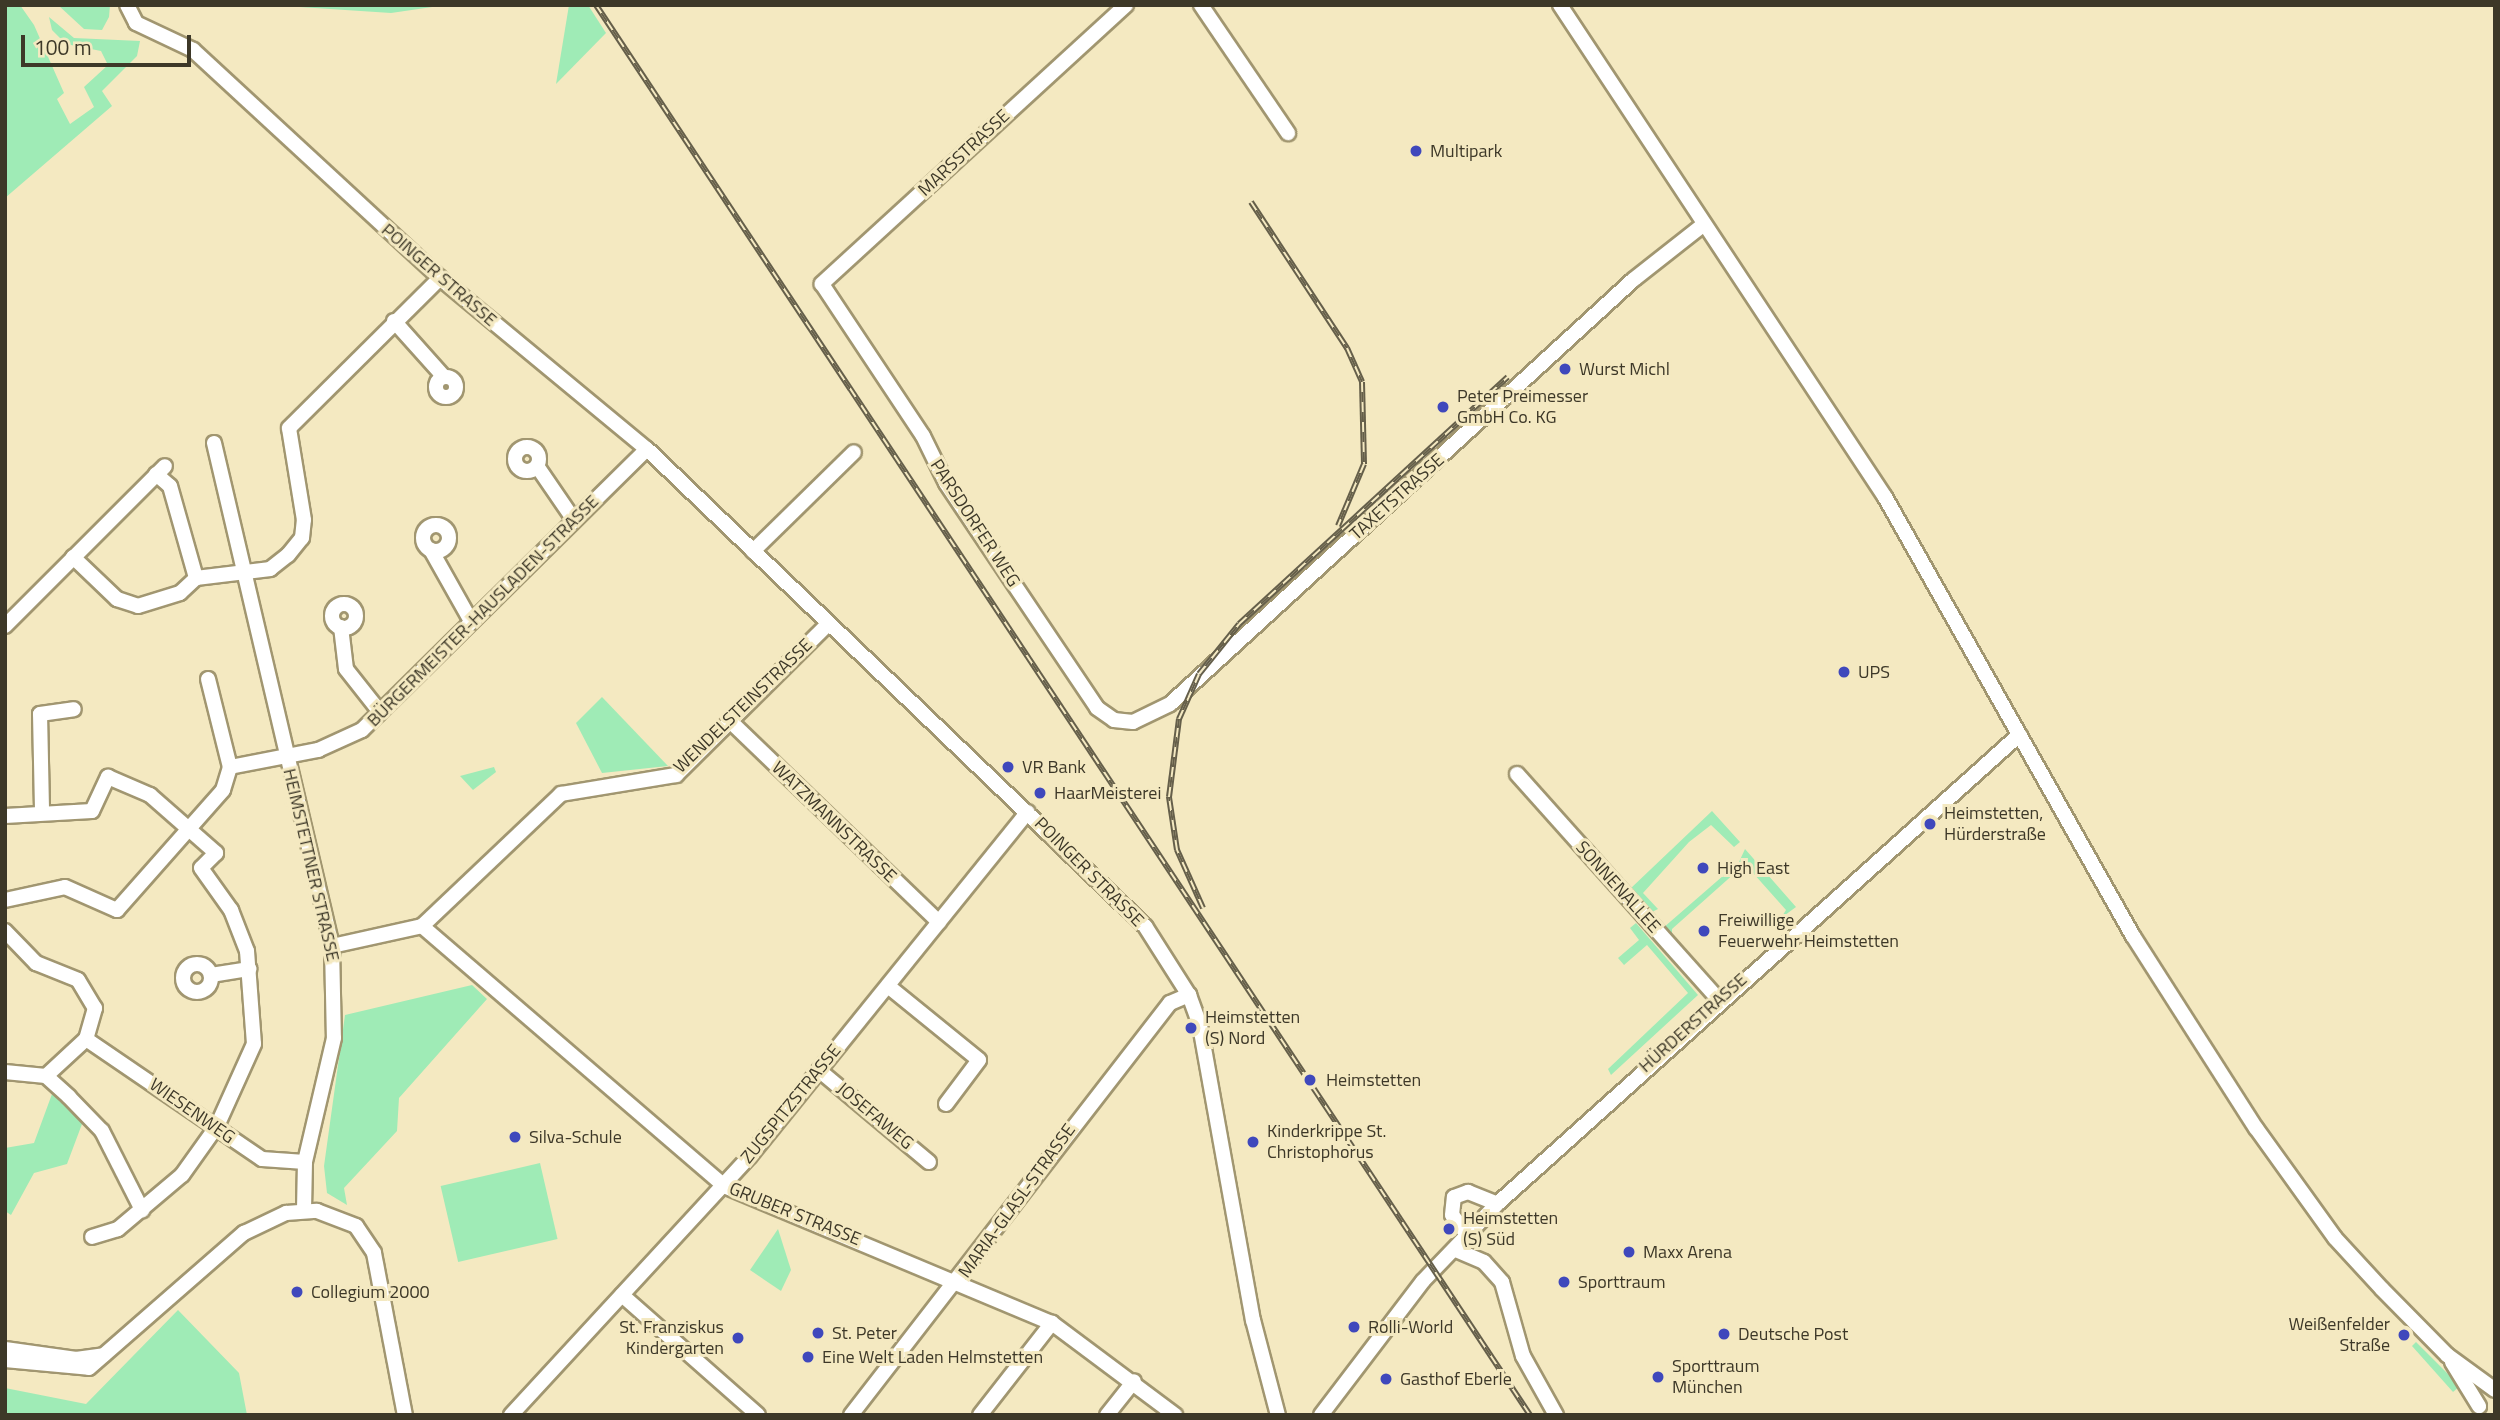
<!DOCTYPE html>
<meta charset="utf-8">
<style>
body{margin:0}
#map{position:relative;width:2500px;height:1420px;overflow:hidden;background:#f4e9c1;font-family:"Titillium Web",sans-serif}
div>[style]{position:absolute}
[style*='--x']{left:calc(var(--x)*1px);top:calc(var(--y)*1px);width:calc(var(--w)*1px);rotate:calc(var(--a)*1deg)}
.green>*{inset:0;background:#9febb6;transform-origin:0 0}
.roads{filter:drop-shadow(2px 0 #a19670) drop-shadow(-2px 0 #a19670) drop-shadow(0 2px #a19670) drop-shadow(0 -2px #a19670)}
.minor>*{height:14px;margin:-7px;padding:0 7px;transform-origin:7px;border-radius:7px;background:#fff}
.minor>.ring{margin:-7px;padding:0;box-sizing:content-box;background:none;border:14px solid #fff;border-radius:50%}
.rail>*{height:6px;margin-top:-3px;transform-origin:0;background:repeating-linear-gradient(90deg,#f4e9c1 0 10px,#655f4a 0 20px);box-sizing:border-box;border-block:2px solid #655f4a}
.dots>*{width:19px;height:19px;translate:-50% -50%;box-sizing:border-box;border:4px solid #f4e9c1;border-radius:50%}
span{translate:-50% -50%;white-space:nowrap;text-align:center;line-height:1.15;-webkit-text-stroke:6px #f4e9c1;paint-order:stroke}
.poi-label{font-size:18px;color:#3d3828}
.left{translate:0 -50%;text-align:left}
.right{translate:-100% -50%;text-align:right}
.street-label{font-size:18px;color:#3d3828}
.frame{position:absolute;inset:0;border:7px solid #3d3828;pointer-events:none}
.scale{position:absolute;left:21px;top:35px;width:170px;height:32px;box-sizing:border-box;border:4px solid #3d3828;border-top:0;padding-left:9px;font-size:21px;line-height:24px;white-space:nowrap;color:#3d3828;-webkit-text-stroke:5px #f4e9c1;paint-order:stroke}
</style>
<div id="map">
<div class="green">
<div style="clip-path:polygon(5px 5px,20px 5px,34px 25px,64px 93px,57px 99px,70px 124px,94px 107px,84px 87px,108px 65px,101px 51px,66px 44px,52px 30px,49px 17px,74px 38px,140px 41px,137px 56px,102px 91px,112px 106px,5px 198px)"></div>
<div style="clip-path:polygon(58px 5px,110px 5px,109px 17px,102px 30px,84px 29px)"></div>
<div style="clip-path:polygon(269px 5px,446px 5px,391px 13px)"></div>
<div style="clip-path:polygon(569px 5px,588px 5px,606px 33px,556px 84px)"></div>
<div style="clip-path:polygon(602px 697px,668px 766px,602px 773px,576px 723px)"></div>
<div style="clip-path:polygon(494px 767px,496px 772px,473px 790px,460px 776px)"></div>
<div style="clip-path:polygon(1712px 811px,1740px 842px,1734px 847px,1711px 825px,1689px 842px,1643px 893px,1658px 909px,1650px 913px,1630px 889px)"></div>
<div style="clip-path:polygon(1745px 849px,1796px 907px,1781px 918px,1786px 910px,1745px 864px,1672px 929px,1672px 938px,1663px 928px,1739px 862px)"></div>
<div style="clip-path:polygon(1636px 923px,1698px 995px,1611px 1075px,1608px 1069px,1688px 993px,1647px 945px,1624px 965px,1618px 958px,1639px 940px,1630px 928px)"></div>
<div style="clip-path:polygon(472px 985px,487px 999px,399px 1098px,397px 1131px,344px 1188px,347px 1205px,327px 1193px,324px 1166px,345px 1015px)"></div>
<div style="clip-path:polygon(52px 1094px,85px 1116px,67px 1164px,34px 1173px,11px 1215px,5px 1211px,5px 1148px,34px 1143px)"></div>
<div style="left:540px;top:1163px;width:78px;height:102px;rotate:77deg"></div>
<div style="clip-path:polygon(778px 1229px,791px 1270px,781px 1291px,750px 1270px)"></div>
<div style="clip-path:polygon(178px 1310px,239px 1373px,247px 1415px,5px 1415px,5px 1388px,86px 1404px)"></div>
<div style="clip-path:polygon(2416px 1342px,2460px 1386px,2453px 1392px,2412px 1346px)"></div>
</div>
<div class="roads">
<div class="minor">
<div style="--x:127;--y:5;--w:20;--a:63"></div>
<div style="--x:136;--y:23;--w:63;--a:25.3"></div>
<div style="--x:193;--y:50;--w:336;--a:42.7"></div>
<div style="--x:440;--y:278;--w:268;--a:39.6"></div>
<div style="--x:647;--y:449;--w:690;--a:43.77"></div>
<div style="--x:1145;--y:926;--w:82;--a:57.5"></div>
<div style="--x:1189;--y:995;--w:33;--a:70"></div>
<div style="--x:1200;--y:1026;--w:299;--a:79.8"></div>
<div style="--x:1253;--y:1320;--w:98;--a:75.3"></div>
<div style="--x:1126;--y:5;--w:413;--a:137.5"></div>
<div style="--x:822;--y:284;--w:182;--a:56.4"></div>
<div style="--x:923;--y:436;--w:52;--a:63.9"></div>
<div style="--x:946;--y:483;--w:271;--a:56.1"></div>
<div style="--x:1097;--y:708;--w:21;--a:35"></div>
<div style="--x:1114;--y:720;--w:19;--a:6"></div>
<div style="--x:1133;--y:722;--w:41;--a:-25.9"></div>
<div style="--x:1170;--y:704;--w:628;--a:-42.48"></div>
<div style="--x:1633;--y:280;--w:89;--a:-38.2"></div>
<div style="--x:1201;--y:5;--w:155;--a:55.8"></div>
<div style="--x:1560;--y:5;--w:590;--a:56.55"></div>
<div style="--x:1885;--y:497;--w:504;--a:60.54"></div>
<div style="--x:2133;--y:936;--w:228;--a:57.4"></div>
<div style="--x:2256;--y:1128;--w:135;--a:54.3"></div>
<div style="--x:2335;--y:1238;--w:69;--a:47.3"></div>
<div style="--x:2382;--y:1289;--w:93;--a:45.4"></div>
<div style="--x:2447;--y:1355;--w:59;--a:36.1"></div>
<div style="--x:394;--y:321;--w:75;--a:48.2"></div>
<div class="ring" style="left:436px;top:377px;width:6px;height:6px"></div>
<div style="--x:214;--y:443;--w:517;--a:76.8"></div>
<div style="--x:332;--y:946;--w:92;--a:88.8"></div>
<div style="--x:334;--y:1038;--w:127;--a:103.2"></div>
<div style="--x:305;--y:1162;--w:48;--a:91.2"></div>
<div class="ring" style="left:515px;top:447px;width:10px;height:10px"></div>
<div style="--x:537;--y:466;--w:65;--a:55.6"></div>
<div style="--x:156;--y:474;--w:18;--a:41"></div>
<div style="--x:170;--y:486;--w:96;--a:74.2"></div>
<div class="ring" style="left:423px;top:525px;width:12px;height:12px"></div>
<div style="--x:431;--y:550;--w:81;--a:60.6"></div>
<div style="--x:753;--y:551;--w:141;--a:-44.4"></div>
<div style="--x:73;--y:557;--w:61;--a:43.7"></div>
<div style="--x:117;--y:599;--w:22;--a:18"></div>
<div style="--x:138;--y:606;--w:44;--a:-17.2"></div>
<div style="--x:180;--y:593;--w:22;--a:-43"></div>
<div style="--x:196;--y:578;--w:75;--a:-6.9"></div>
<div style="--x:270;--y:569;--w:23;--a:-38"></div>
<div style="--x:288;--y:555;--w:22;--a:-51"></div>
<div style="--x:302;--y:538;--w:18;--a:-84"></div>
<div style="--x:304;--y:520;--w:93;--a:-99.3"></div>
<div style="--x:289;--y:428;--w:213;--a:-44.8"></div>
<div class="ring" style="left:332px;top:604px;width:10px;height:10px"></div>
<div style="--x:5;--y:626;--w:226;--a:-45"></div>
<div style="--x:341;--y:627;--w:42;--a:83.2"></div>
<div style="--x:346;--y:669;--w:55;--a:51.7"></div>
<div style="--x:208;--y:679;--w:91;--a:76"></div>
<div style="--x:730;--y:721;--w:290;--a:43.9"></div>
<div style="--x:230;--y:767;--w:90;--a:-10.9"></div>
<div style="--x:318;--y:750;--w:48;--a:-24.4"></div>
<div style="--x:362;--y:730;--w:400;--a:-44.6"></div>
<div style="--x:1517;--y:774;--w:303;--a:48.2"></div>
<div style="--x:42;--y:809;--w:95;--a:-91.2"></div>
<div style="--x:40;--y:714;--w:34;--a:-8"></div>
<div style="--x:5;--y:816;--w:87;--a:-3.3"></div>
<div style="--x:92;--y:811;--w:38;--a:-65"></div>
<div style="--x:108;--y:777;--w:46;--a:23.2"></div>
<div style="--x:150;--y:795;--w:88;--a:41.3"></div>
<div style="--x:216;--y:853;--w:21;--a:135"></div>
<div style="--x:201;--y:868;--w:52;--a:54.5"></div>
<div style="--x:231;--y:910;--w:44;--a:68.7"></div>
<div style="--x:247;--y:951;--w:93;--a:85.7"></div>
<div style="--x:254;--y:1044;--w:90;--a:114.3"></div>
<div style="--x:217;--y:1126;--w:60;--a:125.5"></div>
<div style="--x:182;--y:1175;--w:84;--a:139.8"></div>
<div style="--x:118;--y:1229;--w:27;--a:163"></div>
<div style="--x:5;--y:900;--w:61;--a:-12.2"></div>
<div style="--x:65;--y:887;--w:57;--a:23.9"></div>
<div style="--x:117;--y:910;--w:160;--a:-48.5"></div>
<div style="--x:223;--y:790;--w:24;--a:-73"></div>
<div style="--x:422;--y:926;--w:399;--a:40.7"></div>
<div style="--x:724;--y:1186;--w:355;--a:22.7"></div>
<div style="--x:1052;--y:1323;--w:154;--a:36.8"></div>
<div style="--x:5;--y:931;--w:45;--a:45.9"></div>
<div style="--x:36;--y:963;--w:45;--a:22"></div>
<div style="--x:78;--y:980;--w:33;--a:59"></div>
<div style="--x:95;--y:1008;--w:32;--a:106"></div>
<div style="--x:86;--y:1039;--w:54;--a:137.2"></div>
<div style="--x:332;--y:946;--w:92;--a:-12.5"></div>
<div style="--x:422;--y:926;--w:192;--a:-43.5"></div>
<div style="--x:561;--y:794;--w:117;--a:-9.4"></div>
<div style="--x:676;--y:775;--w:214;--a:-44.8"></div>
<div class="ring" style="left:183px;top:964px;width:14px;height:14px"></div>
<div style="--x:211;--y:975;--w:39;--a:-9"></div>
<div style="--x:888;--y:986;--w:117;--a:39.1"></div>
<div style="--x:979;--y:1060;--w:55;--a:126.9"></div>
<div style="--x:86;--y:1039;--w:213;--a:34.3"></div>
<div style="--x:262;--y:1159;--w:43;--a:4"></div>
<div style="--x:820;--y:1071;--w:142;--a:39.9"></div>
<div style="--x:5;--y:1072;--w:41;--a:5.6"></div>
<div style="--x:46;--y:1076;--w:31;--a:42"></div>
<div style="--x:69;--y:1097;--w:47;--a:45.9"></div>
<div style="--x:102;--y:1131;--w:89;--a:63.1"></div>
<div style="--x:1468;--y:1236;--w:26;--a:-127"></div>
<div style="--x:1452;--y:1215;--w:18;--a:-84"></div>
<div style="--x:1454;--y:1197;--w:15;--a:-20"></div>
<div style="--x:1468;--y:1192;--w:31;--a:22"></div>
<div style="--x:1456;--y:1250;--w:30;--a:23"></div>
<div style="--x:1484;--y:1262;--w:27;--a:48"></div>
<div style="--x:1502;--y:1282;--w:77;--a:74.2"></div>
<div style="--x:1523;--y:1356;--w:68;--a:60.8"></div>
<div style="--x:622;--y:1295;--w:181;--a:41.4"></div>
<div style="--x:5;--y:1349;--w:72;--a:8"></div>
<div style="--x:76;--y:1359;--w:28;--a:-8"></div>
<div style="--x:5;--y:1360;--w:84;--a:5.4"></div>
<div style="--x:89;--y:1368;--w:206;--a:-41.1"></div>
<div style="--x:244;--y:1233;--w:47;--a:-25.5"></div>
<div style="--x:286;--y:1213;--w:31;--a:-4"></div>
<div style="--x:317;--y:1211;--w:42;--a:21"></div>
<div style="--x:356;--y:1226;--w:32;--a:56"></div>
<div style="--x:374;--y:1253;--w:165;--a:79.2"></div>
<div style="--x:2452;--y:1362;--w:52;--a:58.5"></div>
<div style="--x:511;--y:1415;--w:352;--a:-47.3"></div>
<div style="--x:750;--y:1156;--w:442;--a:-51.1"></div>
<div style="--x:851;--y:1415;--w:521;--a:-52.25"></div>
<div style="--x:1170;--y:1003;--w:21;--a:-23"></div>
<div style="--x:980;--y:1415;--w:117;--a:-52"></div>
<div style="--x:1107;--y:1415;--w:43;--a:-51.5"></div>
<div style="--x:1321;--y:1415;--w:168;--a:-52.7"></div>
<div style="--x:1423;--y:1281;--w:107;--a:-46.1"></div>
<div style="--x:1497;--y:1204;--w:702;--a:-41.94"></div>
</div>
</div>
<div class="rail">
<div style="--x:596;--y:5;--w:1691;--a:56.48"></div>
<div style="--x:1251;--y:202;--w:175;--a:56.7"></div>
<div style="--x:1347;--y:348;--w:37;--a:66"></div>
<div style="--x:1362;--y:382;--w:82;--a:88.6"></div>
<div style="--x:1364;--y:464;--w:67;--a:112.8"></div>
<div style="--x:1203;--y:908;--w:64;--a:-114.1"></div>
<div style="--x:1177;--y:850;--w:54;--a:-98.6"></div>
<div style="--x:1169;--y:797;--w:79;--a:-82.7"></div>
<div style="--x:1179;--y:719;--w:49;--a:-66"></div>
<div style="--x:1199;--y:674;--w:64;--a:-51.3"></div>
<div style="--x:1239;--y:624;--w:365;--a:-42.6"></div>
</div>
<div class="dots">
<div style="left:1416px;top:151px;background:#3f48bc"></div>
<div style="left:1565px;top:369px;background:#3f48bc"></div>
<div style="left:1443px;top:407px;background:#3f48bc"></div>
<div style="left:1844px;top:672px;background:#3f48bc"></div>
<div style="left:1008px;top:767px;background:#3f48bc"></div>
<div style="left:1040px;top:793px;background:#3f48bc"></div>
<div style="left:1930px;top:824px;background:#3f48bc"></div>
<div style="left:1703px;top:868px;background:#3f48bc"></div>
<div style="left:1704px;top:931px;background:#3f48bc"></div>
<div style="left:1191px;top:1028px;background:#3f48bc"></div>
<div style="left:1310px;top:1080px;background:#3f48bc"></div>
<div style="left:515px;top:1137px;background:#3f48bc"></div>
<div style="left:1253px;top:1142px;background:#3f48bc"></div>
<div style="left:1449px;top:1229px;background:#3f48bc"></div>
<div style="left:1629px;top:1252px;background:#3f48bc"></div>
<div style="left:1564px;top:1282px;background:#3f48bc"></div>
<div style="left:297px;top:1292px;background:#3f48bc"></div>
<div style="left:1354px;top:1327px;background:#3f48bc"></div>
<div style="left:818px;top:1333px;background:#3f48bc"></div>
<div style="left:1724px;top:1334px;background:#3f48bc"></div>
<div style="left:2404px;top:1335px;background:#3f48bc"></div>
<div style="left:738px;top:1338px;background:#3f48bc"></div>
<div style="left:808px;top:1357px;background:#3f48bc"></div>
<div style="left:1658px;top:1377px;background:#3f48bc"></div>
<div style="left:1386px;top:1379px;background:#3f48bc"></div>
</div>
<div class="poi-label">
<span class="left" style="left:1430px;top:151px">Multipark</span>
<span class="left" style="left:1579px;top:369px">Wurst Michl</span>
<span class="left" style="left:1457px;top:407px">Peter Preimesser<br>GmbH Co. KG</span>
<span class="left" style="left:1858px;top:672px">UPS</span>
<span class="left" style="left:1022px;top:767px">VR Bank</span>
<span class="left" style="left:1054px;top:793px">HaarMeisterei</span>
<span class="left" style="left:1944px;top:824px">Heimstetten,<br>Hürderstraße</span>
<span class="left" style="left:1717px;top:868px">High East</span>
<span class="left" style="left:1718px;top:931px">Freiwillige<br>Feuerwehr Heimstetten</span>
<span class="left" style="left:1205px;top:1028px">Heimstetten<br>(S) Nord</span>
<span class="left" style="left:1326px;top:1080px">Heimstetten</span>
<span class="left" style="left:1267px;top:1142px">Kinderkrippe St.<br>Christophorus</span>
<span class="left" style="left:529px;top:1137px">Silva-Schule</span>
<span class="left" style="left:1463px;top:1229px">Heimstetten<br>(S) Süd</span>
<span class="left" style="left:1643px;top:1252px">Maxx Arena</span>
<span class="left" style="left:1578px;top:1282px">Sporttraum</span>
<span class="left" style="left:311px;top:1292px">Collegium 2000</span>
<span class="right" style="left:2390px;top:1335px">Weißenfelder<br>Straße</span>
<span class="left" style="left:1368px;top:1327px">Rolli-World</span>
<span class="right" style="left:724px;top:1338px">St. Franziskus<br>Kindergarten</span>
<span class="left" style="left:832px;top:1333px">St. Peter</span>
<span class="left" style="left:1738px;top:1334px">Deutsche Post</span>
<span class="left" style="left:822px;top:1357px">Eine Welt Laden Helmstetten</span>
<span class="left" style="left:1672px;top:1377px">Sporttraum<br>München</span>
<span class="left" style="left:1400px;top:1379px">Gasthof Eberle</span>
</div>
<div class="street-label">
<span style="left:964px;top:153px;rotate:-43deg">MARSSTRASSE</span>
<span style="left:439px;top:275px;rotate:41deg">POINGER STRASSE</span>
<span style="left:1397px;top:497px;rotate:-42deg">TAXETSTRASSE</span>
<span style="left:975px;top:523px;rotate:57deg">PARSDORFER WEG</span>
<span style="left:483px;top:611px;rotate:-45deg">BÜRGERMEISTER-HAUSLADEN-STRASSE</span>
<span style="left:743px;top:706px;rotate:-44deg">WENDELSTEINSTRASSE</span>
<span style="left:834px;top:822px;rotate:44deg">WATZMANNSTRASSE</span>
<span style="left:311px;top:865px;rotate:77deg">HEIMSTETTNER STRASSE</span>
<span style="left:1089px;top:872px;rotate:45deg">POINGER STRASSE</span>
<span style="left:1618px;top:887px;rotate:48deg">SONNENALLEE</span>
<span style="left:1693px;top:1023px;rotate:-42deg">HÜRDERSTRASSE</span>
<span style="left:791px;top:1104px;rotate:-51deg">ZUGSPITZSTRASSE</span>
<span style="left:192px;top:1111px;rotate:35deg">WIESENWEG</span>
<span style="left:875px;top:1116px;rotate:40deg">JOSEFAWEG</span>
<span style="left:1017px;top:1201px;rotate:-54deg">MARIA-GLASL-STRASSE</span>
<span style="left:795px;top:1214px;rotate:22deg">GRUBER STRASSE</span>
</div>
<div class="frame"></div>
<div class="scale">100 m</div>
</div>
